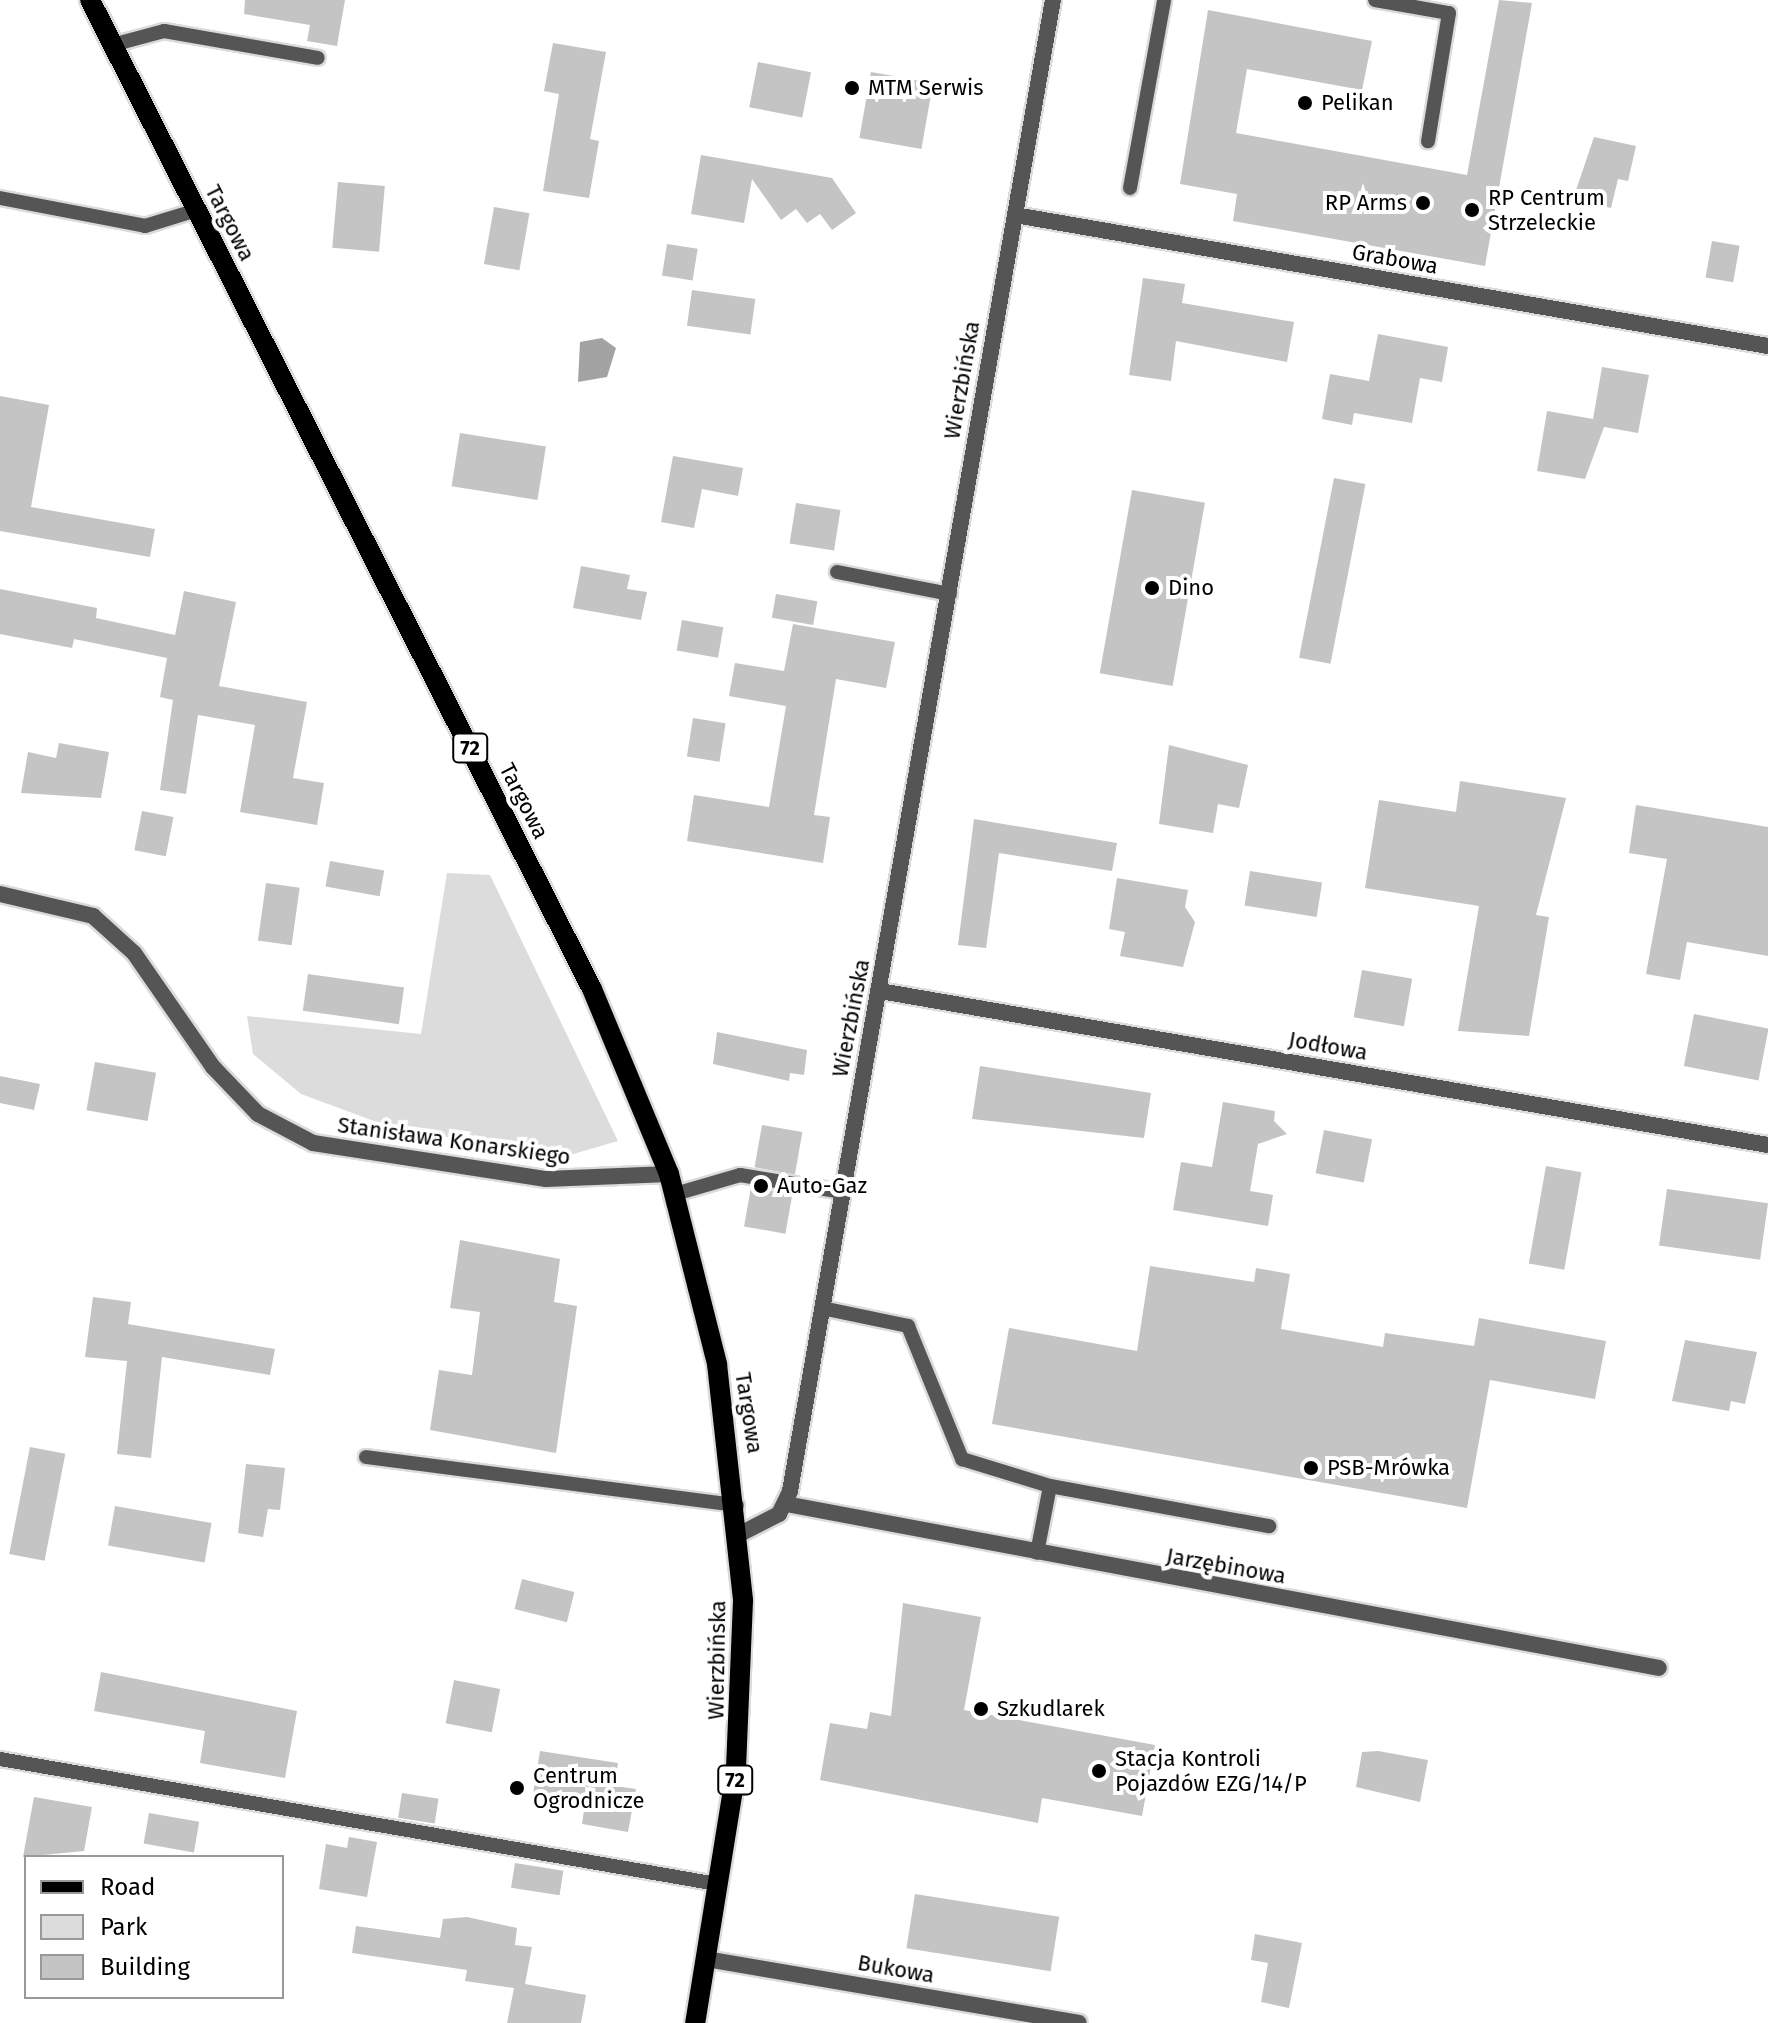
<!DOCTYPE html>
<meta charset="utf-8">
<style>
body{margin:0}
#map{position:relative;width:1768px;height:2023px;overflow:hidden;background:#fff;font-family:"Fira Sans",sans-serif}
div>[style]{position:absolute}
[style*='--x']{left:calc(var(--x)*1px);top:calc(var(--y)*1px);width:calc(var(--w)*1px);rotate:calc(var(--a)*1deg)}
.green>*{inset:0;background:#dcdcdc}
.water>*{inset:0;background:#a3a3a3}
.building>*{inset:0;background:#c4c4c4;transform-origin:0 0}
.roads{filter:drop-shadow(2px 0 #dbdbdb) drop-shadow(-2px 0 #dbdbdb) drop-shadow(0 2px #dbdbdb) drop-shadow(0 -2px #dbdbdb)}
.service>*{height:14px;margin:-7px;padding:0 7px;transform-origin:7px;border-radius:7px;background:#555}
.minor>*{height:16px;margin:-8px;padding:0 8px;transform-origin:8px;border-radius:8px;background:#555}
.tertiary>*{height:16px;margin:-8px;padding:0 8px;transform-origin:8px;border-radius:8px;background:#555}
.primary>*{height:20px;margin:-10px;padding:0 10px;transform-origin:10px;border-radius:10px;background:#000}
.dots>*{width:22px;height:22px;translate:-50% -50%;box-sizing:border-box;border:4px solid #fff;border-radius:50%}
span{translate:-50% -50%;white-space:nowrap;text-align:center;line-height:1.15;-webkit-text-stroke:8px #fff;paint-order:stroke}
.shield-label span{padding:2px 6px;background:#fff;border:2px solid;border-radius:6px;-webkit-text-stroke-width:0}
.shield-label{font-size:20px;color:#000;font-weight:700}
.poi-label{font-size:22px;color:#000}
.left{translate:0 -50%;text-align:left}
.right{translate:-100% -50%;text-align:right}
.street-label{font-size:22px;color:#000}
.legend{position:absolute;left:24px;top:1855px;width:260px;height:144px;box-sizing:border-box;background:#fff;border:2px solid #999;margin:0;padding:10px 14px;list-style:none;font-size:24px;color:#000}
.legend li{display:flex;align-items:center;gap:16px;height:40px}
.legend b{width:40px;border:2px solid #999}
</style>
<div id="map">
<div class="green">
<div style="clip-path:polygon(447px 873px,490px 875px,618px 1141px,570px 1155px,398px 1130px,301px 1094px,253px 1054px,247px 1016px,421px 1034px)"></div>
</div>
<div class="water">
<div style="clip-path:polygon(602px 338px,616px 348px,607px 377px,578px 382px,580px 342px)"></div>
</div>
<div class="building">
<div style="clip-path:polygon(245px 0,345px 0,337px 46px,307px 41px,310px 25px,244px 14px)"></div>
<div style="clip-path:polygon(1499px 0,1532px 3px,1485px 266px,1233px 221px,1237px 194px,1180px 184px,1208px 10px,1372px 41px,1362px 90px,1247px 69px,1236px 133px,1467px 175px)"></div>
<div style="clip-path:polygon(553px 43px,606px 52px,590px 139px,599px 141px,589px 198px,543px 191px,559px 94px,544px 91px)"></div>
<div style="left:758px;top:62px;width:54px;height:46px;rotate:11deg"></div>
<div style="left:871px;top:72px;width:63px;height:67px;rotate:10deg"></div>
<div style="clip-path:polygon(1594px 137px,1636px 146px,1628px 181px,1618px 179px,1611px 208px,1573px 199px)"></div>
<div style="clip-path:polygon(701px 155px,832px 178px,856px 213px,832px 230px,820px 214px,807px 223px,796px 209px,781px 220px,752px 179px,744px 223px,691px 214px)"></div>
<div style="left:338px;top:182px;width:47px;height:66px;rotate:5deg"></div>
<div style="left:494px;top:207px;width:36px;height:58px;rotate:10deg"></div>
<div style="left:1712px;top:241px;width:28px;height:37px;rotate:10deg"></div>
<div style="left:667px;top:244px;width:31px;height:32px;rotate:9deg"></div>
<div style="clip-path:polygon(1143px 278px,1185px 284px,1182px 303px,1294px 322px,1287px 362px,1176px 341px,1171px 381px,1129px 375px)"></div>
<div style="left:692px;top:290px;width:64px;height:36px;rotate:8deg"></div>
<div style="clip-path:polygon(1378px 334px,1448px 347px,1442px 382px,1420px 378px,1412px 423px,1354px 413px,1352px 425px,1322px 419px,1330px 374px,1369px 381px)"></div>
<div style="clip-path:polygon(1602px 367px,1649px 375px,1638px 433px,1604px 427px,1585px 479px,1537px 471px,1547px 411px,1593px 419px)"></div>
<div style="clip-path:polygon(0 396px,49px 405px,31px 507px,155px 529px,150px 557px,0 531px)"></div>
<div style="left:460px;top:433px;width:87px;height:54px;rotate:9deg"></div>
<div style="clip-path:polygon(673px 456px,743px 468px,738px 496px,702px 489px,694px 528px,661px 522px)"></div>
<div style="left:1334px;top:478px;width:32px;height:183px;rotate:11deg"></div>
<div style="left:1132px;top:490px;width:74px;height:186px;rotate:10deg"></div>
<div style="left:796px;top:503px;width:45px;height:41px;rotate:9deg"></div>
<div style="clip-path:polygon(581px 566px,630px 575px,627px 589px,647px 592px,641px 620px,573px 608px)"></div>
<div style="clip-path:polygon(0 589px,97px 608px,96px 618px,175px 635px,184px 591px,236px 602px,219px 686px,307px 702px,293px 778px,324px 783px,317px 825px,240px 812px,255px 725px,198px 715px,186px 794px,160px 790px,173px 700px,160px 697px,167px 658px,74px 639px,72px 648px,0 634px)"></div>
<div style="left:776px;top:594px;width:42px;height:24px;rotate:10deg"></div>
<div style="left:682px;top:620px;width:42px;height:31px;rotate:10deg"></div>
<div style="clip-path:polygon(793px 624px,895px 642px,886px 688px,836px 679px,814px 815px,830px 817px,823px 863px,687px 841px,694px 795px,769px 807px,786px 706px,729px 696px,735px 663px,784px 671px)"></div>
<div style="left:693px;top:718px;width:33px;height:39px;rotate:9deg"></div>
<div style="clip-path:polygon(59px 743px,109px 752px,101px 798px,21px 793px,28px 752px,56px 758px)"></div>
<div style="clip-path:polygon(1169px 745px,1248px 765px,1239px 808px,1218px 804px,1213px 833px,1159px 824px)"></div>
<div style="clip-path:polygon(1460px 781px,1566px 798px,1536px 915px,1549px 917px,1529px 1036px,1458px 1031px,1479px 906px,1365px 888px,1379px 800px,1456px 812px)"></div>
<div style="clip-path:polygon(1636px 805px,1768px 827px,1768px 956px,1687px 942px,1680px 980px,1646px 974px,1667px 859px,1629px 853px)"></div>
<div style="left:142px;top:811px;width:32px;height:40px;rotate:11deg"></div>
<div style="clip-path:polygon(974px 819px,1117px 843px,1112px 871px,999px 853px,986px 948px,958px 945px)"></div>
<div style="left:330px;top:861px;width:55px;height:26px;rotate:10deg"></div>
<div style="left:1250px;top:871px;width:73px;height:35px;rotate:9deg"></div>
<div style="clip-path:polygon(1117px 878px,1188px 890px,1185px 907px,1195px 922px,1183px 967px,1120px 956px,1125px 932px,1109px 929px)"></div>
<div style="left:266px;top:883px;width:34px;height:58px;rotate:8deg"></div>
<div style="left:1362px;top:970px;width:51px;height:48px;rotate:10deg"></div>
<div style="left:308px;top:974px;width:97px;height:37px;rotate:8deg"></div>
<div style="left:1694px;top:1014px;width:76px;height:53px;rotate:11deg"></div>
<div style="clip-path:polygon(717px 1032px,807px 1050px,804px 1075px,790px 1073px,789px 1081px,713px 1064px)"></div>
<div style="left:95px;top:1062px;width:62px;height:49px;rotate:10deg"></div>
<div style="clip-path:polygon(980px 1066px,1151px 1093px,1144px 1138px,972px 1119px)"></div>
<div style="clip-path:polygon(0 1076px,40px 1084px,34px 1110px,0 1103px)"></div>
<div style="clip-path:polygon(1223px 1102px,1275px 1111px,1274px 1121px,1287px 1134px,1258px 1144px,1250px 1191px,1273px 1195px,1268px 1226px,1173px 1210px,1181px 1162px,1212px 1167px)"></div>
<div style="left:762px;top:1125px;width:41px;height:43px;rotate:10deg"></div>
<div style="left:1324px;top:1130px;width:49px;height:44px;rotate:11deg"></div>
<div style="left:1546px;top:1166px;width:36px;height:99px;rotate:10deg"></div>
<div style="left:751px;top:1187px;width:42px;height:40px;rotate:10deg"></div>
<div style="left:1667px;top:1189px;width:102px;height:57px;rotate:8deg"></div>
<div style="clip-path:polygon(460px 1240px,560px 1259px,554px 1302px,577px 1306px,556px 1453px,430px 1430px,439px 1370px,472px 1375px,480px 1312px,450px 1308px)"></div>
<div style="clip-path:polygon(1150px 1266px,1254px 1282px,1256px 1268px,1290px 1274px,1281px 1329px,1383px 1347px,1385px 1333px,1474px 1346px,1479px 1318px,1606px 1341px,1595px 1399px,1490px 1380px,1467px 1508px,992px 1424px,1009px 1328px,1137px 1351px)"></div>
<div style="clip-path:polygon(93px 1297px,131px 1302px,128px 1324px,275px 1349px,270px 1375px,162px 1357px,151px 1458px,117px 1454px,127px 1361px,85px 1357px)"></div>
<div style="clip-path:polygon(1685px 1340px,1757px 1352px,1745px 1404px,1731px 1401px,1729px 1411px,1672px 1401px)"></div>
<div style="left:30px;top:1447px;width:36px;height:109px;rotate:11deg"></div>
<div style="clip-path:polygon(246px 1464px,285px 1468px,280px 1510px,268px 1509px,263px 1537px,238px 1533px)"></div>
<div style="left:115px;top:1506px;width:98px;height:40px;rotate:10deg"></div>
<div style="left:522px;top:1579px;width:54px;height:31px;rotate:14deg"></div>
<div style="clip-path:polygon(903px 1603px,981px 1617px,964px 1710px,1155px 1745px,1142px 1816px,1042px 1798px,1038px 1823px,820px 1780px,830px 1723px,867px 1729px,870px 1712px,891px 1716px)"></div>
<div style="clip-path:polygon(101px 1672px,297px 1711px,285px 1778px,200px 1763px,205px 1731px,94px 1711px)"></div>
<div style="left:454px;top:1680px;width:47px;height:44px;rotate:11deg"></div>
<div style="clip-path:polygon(540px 1751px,618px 1763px,615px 1786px,636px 1789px,628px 1832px,582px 1824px,585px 1803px,533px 1794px)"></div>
<div style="clip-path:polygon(1378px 1751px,1428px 1760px,1420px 1802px,1356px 1787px,1362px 1752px)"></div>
<div style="left:402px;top:1793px;width:37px;height:25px;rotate:9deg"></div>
<div style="clip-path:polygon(34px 1797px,92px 1807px,84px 1851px,23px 1857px)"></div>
<div style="left:149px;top:1813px;width:51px;height:31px;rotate:10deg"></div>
<div style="clip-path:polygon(349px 1837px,377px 1842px,367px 1897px,319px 1889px,326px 1844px,347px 1848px)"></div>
<div style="left:515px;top:1863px;width:49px;height:25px;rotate:9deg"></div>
<div style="left:915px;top:1894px;width:146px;height:55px;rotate:9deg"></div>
<div style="clip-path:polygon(467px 1917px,517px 1928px,515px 1945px,532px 1947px,525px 1984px,586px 1995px,581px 2023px,507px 2023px,514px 1988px,465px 1981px,467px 1970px,352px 1953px,356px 1926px,440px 1938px,443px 1919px)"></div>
<div style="clip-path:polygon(1255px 1934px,1302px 1943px,1289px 2008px,1261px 2002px,1268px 1963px,1251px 1960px)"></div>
</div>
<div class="roads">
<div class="service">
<div style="--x:1375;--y:0;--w:75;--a:10"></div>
<div style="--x:1449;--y:13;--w:130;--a:99.3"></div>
<div style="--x:112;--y:45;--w:54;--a:-15.1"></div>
<div style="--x:164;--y:31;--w:156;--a:9.9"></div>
<div style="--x:1130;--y:188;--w:191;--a:-79.7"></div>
<div style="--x:0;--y:198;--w:148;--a:10.9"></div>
<div style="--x:145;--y:226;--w:54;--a:-17.1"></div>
<div style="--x:837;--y:572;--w:115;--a:11"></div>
<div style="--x:675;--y:1194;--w:68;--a:-16.3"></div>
<div style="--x:740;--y:1175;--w:104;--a:9.4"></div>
<div style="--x:822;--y:1308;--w:88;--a:11.8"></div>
<div style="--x:908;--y:1326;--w:144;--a:67.9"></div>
<div style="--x:962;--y:1459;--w:92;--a:17.1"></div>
<div style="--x:1050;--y:1486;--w:68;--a:101"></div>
<div style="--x:366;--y:1457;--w:374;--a:7.4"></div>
<div style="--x:1050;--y:1486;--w:223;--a:10.4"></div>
<div style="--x:0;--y:1759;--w:728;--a:9.89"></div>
</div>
<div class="minor">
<div style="--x:1015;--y:215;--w:764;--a:9.87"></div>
<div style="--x:0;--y:894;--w:96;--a:13.3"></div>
<div style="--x:93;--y:916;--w:55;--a:42.1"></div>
<div style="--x:134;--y:953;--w:139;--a:55.3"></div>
<div style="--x:213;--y:1067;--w:65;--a:46.2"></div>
<div style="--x:258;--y:1114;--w:62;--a:27.8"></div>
<div style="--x:313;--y:1143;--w:236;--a:8.8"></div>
<div style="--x:546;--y:1179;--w:123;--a:-2.3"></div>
<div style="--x:880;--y:991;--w:901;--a:9.84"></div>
<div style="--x:786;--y:1504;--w:888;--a:10.64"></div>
<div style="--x:706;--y:1959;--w:378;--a:9.7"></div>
</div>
<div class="tertiary">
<div style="--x:740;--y:1534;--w:44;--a:-27.1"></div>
<div style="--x:779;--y:1514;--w:25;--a:-64"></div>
<div style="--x:790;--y:1491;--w:1514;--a:-80"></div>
</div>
<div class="primary">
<div style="--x:90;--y:0;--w:1109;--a:63.09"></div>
<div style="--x:592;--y:989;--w:200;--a:67.4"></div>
<div style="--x:669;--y:1174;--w:196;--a:75.8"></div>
<div style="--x:717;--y:1364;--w:238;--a:83.7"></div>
<div style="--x:743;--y:1601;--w:170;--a:92.4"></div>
<div style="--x:736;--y:1771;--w:255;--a:99.2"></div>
</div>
</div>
<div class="dots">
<div style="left:852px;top:88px;background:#000"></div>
<div style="left:1305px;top:103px;background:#000"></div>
<div style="left:1423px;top:203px;background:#000"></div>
<div style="left:1472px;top:210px;background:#000"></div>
<div style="left:1152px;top:588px;background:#000"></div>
<div style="left:761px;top:1186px;background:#000"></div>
<div style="left:1311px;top:1468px;background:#000"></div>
<div style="left:981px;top:1709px;background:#000"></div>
<div style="left:1099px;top:1771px;background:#000"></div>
<div style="left:517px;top:1788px;background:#000"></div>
</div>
<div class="shield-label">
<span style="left:470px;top:748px">72</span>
<span style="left:735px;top:1780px">72</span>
</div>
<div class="poi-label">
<span class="left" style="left:868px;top:88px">MTM Serwis</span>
<span class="left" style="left:1321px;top:103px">Pelikan</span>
<span class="left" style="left:1488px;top:210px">RP Centrum<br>Strzeleckie</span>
<span class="right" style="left:1407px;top:203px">RP Arms</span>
<span class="left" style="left:1168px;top:588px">Dino</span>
<span class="left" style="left:777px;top:1186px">Auto-Gaz</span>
<span class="left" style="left:1327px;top:1468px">PSB-Mrówka</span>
<span class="left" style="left:997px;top:1709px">Szkudlarek</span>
<span class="left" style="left:1115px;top:1771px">Stacja Kontroli<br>Pojazdów EZG/14/P</span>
<span class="left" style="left:533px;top:1788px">Centrum<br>Ogrodnicze</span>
</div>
<div class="street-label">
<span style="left:230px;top:223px;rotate:63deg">Targowa</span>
<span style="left:1395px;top:259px;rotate:10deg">Grabowa</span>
<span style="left:962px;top:380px;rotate:-80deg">Wierzbińska</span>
<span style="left:524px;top:801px;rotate:63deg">Targowa</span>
<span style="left:851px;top:1018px;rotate:-79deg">Wierzbińska</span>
<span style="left:1328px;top:1046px;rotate:10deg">Jodłowa</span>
<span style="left:454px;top:1141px;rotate:8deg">Stanisława Konarskiego</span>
<span style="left:749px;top:1413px;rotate:81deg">Targowa</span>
<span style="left:1226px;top:1566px;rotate:10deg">Jarzębinowa</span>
<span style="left:717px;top:1660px;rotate:-89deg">Wierzbińska</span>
<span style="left:896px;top:1969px;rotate:10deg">Bukowa</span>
</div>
<ul class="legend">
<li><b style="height:10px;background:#000"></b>Road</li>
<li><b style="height:22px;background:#dcdcdc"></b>Park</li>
<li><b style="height:22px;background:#c4c4c4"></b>Building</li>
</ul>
</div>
